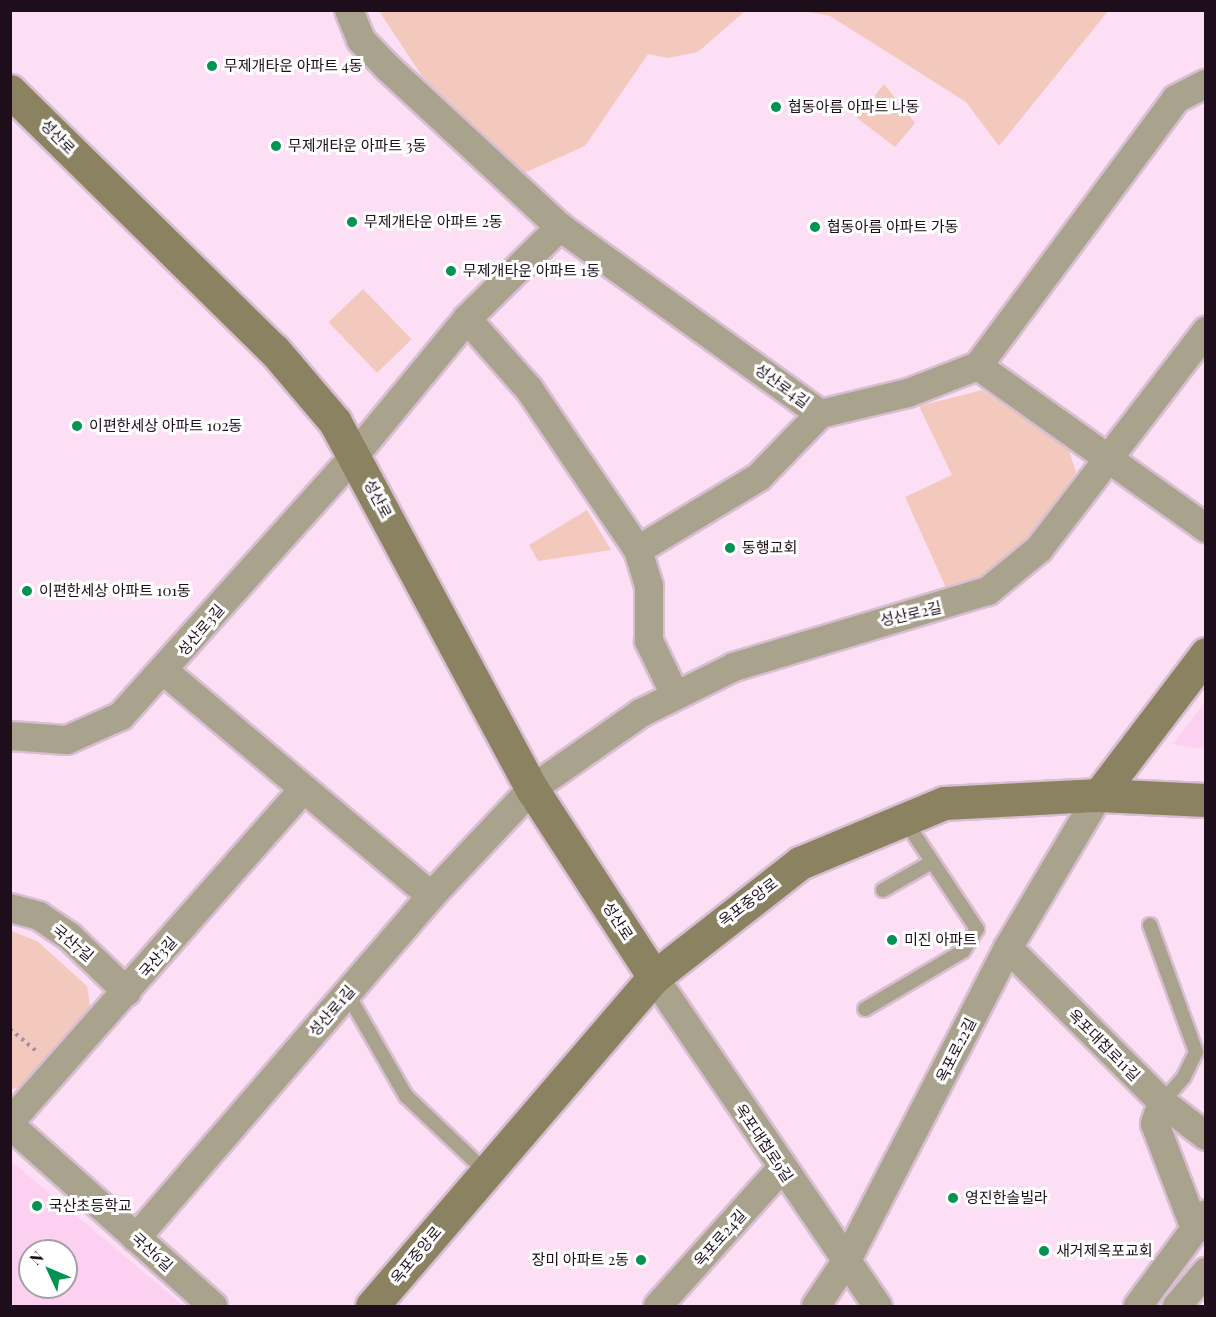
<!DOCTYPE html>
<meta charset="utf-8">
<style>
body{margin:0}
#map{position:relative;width:1216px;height:1317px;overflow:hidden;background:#fcdff4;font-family:"Playfair Display","Noto Sans KR",serif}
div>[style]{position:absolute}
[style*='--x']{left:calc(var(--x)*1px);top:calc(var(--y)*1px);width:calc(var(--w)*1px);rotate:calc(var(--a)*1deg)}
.built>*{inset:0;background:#fcd0f1}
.green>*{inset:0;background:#f3c9be;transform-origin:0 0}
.path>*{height:4px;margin-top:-2px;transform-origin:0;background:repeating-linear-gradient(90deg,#a58d9f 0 3px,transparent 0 7.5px)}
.roads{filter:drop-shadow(2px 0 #d8bed1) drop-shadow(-2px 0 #d8bed1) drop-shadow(0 2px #d8bed1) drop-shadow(0 -2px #d8bed1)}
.lane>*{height:14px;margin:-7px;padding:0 7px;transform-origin:7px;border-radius:7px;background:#a9a38d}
.street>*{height:28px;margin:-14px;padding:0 14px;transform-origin:14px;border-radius:14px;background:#a9a38d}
.secondary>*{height:33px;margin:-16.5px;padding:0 16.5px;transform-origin:16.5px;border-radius:16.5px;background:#8a8261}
.dots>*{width:16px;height:16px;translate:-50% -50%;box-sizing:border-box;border:3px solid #fff;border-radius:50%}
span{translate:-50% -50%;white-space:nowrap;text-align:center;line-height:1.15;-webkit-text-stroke:6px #fff;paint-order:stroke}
.poi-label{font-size:15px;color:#1e0e1b}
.left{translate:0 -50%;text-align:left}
.right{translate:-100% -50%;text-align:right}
.street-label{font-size:15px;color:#1e0e1b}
.frame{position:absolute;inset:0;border:12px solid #1e0e1b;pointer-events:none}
.north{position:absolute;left:18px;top:1239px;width:60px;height:60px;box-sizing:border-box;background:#fff;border:2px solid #a59fa4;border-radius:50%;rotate:314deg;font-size:16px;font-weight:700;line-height:24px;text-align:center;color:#1e0e1b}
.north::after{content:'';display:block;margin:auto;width:21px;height:27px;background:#029353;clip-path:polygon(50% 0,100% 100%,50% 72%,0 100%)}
</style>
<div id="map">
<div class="built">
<div style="clip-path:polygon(1205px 702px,1205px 749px,1173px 744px)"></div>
<div style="clip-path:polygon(evenodd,10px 1161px,11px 1161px,184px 1306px,11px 1306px,10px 1161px,30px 1251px,66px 1251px,66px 1287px,30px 1287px,30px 1251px)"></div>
</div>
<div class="green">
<div style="clip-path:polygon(379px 11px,745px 11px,698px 52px,668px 58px,648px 54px,585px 146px,522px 174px,422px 76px)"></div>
<div style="clip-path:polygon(804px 11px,1108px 11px,999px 146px,966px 102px,830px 16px)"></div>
<div style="clip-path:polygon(884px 84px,915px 123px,895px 147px,857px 118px)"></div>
<div style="left:363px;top:289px;width:70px;height:48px;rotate:46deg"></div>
<div style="clip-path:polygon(982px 390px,1068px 448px,1076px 472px,1034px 533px,989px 572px,947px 590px,905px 497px,952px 475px,919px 406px)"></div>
<div style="clip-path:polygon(587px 510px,611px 550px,538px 561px,529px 545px)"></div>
<div style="clip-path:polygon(11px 931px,37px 941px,87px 986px,91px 1012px,20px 1088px,11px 1089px)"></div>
</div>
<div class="path">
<div style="--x:10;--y:1029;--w:35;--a:40"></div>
</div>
<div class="roads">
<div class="lane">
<div style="--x:883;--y:890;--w:56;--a:-29.7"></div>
<div style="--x:1150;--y:925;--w:135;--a:70.1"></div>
<div style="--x:1196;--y:1052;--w:28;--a:116"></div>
<div style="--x:1184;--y:1077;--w:33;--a:131"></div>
<div style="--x:347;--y:993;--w:119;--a:60.2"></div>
<div style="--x:406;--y:1096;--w:110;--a:43.5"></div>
<div style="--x:865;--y:1009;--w:114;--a:-30.6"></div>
<div style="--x:963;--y:951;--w:26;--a:-58"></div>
<div style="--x:977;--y:929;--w:132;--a:-123.6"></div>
</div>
<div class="street">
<div style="--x:349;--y:10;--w:32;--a:68"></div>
<div style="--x:361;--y:40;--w:37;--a:46"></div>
<div style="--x:387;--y:67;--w:236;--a:42.8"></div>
<div style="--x:467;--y:319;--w:94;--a:48.5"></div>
<div style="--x:529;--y:389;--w:194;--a:55.9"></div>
<div style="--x:638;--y:550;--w:38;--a:73"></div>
<div style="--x:649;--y:586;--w:55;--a:90"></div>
<div style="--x:649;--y:641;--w:60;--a:64.3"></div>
<div style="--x:978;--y:366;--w:280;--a:35.4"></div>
<div style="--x:638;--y:550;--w:141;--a:-31.1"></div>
<div style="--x:759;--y:477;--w:88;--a:-45.9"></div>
<div style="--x:164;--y:671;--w:349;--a:40.1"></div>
<div style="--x:10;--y:736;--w:57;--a:4"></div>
<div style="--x:67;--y:740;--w:59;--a:-24"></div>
<div style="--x:121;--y:716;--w:351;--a:-48.1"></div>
<div style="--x:355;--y:455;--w:176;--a:-50.5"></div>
<div style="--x:467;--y:319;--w:131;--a:-44.7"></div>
<div style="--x:560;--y:227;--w:320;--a:35.7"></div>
<div style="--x:820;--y:414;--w:90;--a:-13.4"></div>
<div style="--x:908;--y:393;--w:75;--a:-21.1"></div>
<div style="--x:978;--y:366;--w:332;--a:-53.4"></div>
<div style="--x:1176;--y:99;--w:34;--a:-27"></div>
<div style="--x:10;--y:908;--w:30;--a:15"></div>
<div style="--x:39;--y:916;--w:37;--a:34"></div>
<div style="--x:70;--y:937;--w:79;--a:44"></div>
<div style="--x:1008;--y:948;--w:218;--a:45"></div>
<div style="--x:1162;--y:1102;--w:56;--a:37.7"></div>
<div style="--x:654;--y:977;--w:398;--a:55.8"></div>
<div style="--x:1162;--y:1102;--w:23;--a:108"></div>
<div style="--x:1155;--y:1124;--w:109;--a:69.1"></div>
<div style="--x:10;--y:1122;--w:443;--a:-48.6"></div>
<div style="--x:10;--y:1125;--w:272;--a:41.7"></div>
<div style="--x:136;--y:1238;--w:452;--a:-49.2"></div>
<div style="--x:431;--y:896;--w:147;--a:-46.7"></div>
<div style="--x:532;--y:789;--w:133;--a:-34.9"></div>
<div style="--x:641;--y:713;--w:104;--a:-26.3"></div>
<div style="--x:734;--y:667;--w:265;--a:-16.7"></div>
<div style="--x:988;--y:591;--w:66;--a:-39.5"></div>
<div style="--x:1039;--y:549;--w:275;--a:-52.5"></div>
<div style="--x:658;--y:1306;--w:184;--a:-48.1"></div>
<div style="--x:816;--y:1306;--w:55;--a:-56"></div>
<div style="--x:847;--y:1260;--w:351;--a:-62.7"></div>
<div style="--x:1008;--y:948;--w:178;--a:-59.3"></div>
<div style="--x:1138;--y:1306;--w:114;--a:-53.5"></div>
<div style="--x:1177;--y:1306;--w:45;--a:-49.5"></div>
</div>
<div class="secondary">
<div style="--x:10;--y:91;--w:370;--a:44.5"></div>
<div style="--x:274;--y:350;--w:94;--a:49.7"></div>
<div style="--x:335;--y:422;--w:417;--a:61.8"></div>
<div style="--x:532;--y:789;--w:224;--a:57"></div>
<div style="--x:1099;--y:795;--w:177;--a:-52.8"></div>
<div style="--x:372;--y:1306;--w:433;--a:-49.4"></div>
<div style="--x:654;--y:977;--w:185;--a:-38"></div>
<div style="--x:800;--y:863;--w:156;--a:-22.6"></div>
<div style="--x:944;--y:803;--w:155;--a:-3"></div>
<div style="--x:1099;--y:795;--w:107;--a:2.7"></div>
</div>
</div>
<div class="dots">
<div style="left:212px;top:66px;background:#029353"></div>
<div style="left:776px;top:107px;background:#029353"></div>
<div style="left:276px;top:146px;background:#029353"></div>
<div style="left:352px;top:222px;background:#029353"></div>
<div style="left:815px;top:227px;background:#029353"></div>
<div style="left:451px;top:271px;background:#029353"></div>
<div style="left:77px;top:426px;background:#029353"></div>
<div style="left:730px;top:548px;background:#029353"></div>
<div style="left:27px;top:591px;background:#029353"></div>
<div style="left:892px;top:940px;background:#029353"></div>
<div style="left:953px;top:1198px;background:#029353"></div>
<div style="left:37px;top:1206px;background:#029353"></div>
<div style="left:1044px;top:1251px;background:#029353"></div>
<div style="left:641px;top:1260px;background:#029353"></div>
</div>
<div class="poi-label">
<span class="left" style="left:224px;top:66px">무제개타운 아파트 4동</span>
<span class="left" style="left:788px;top:107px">협동아름 아파트 나동</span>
<span class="left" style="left:288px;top:146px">무제개타운 아파트 3동</span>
<span class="left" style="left:364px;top:222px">무제개타운 아파트 2동</span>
<span class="left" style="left:827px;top:227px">협동아름 아파트 가동</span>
<span class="left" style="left:463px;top:271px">무제개타운 아파트 1동</span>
<span class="left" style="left:89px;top:426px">이편한세상 아파트 102동</span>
<span class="left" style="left:742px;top:548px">동행교회</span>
<span class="left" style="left:39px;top:591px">이편한세상 아파트 101동</span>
<span class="left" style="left:904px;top:940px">미진 아파트</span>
<span class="left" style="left:965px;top:1198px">영진한솔빌라</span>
<span class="left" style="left:49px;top:1206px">국산초등학교</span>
<span class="left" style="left:1056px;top:1251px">새거제옥포교회</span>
<span class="right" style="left:629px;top:1260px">장미 아파트 2동</span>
</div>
<div class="street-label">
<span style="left:58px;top:137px;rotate:45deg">성산로</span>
<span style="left:782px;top:386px;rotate:36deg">성산로4길</span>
<span style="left:378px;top:499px;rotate:62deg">성산로</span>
<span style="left:911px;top:614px;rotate:-13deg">성산로2길</span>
<span style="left:201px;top:630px;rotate:-49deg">성산로3길</span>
<span style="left:748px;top:902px;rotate:-37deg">옥포중앙로</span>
<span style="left:618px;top:921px;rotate:57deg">성산로</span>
<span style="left:73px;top:943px;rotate:40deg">국산7길</span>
<span style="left:158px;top:957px;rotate:-49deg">국산3길</span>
<span style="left:332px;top:1011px;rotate:-49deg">성산로1길</span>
<span style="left:1104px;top:1045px;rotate:45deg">옥포대첩로11길</span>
<span style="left:956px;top:1050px;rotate:-63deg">옥포로22길</span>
<span style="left:764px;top:1143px;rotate:56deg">옥포대첩로9길</span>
<span style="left:720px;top:1238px;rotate:-48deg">옥포로24길</span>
<span style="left:152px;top:1252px;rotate:42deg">국산6길</span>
<span style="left:416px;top:1255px;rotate:-50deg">옥포중앙로</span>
</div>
<div class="frame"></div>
<div class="north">N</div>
</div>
